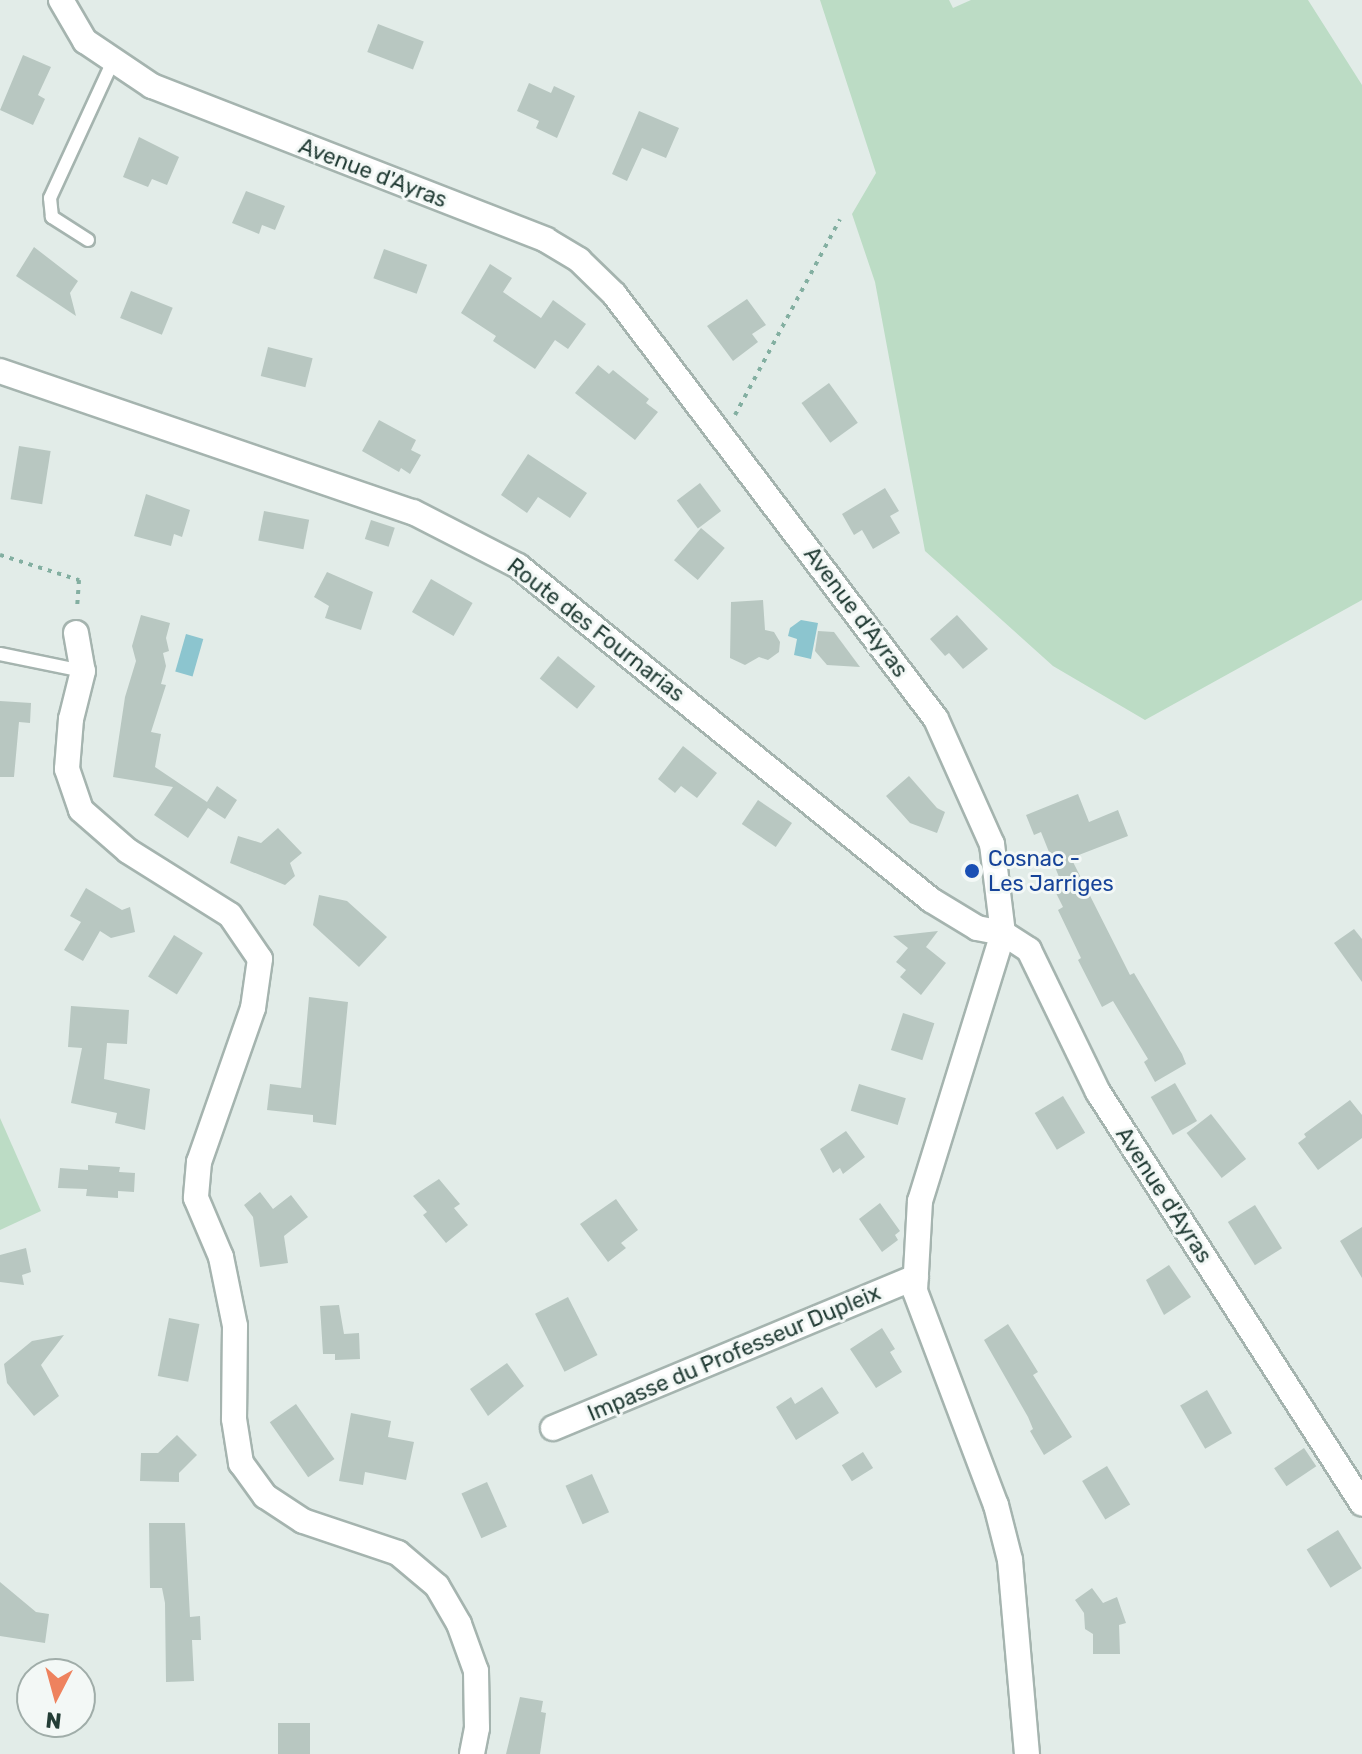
<!DOCTYPE html>
<style>
body{margin:0}
#map{position:relative;width:1362px;height:1754px;overflow:hidden;background:#e2ece8;font-family:Rubik,sans-serif}
div>[style]{position:absolute}
[style*='--x']{left:calc(var(--x)*1px);top:calc(var(--y)*1px);width:calc(var(--w)*1px);rotate:calc(var(--a)*1deg)}
.green>*{inset:0;background:#bcdcc5}
.water>*{inset:0;background:#8cc5cf;transform-origin:0 0}
.building>*{inset:0;background:#b8c7c1;transform-origin:0 0}
.path>*{height:4px;margin-top:-2px;transform-origin:0;background:repeating-linear-gradient(90deg,#83afa1 0 4px,transparent 0 10px)}
.roads{filter:drop-shadow(2px 0 #a5b4af) drop-shadow(-2px 0 #a5b4af) drop-shadow(0 2px #a5b4af) drop-shadow(0 -2px #a5b4af)}
.service>*{height:12px;margin:-6px;padding:0 6px;transform-origin:6px;border-radius:6px;background:#fff}
.minor>*{height:24px;margin:-12px;padding:0 12px;transform-origin:12px;border-radius:12px;background:#fff}
.dots>*{width:22px;height:22px;translate:-50% -50%;box-sizing:border-box;border:4px solid #f3f8f6;border-radius:50%}
span{translate:-50% -50%;white-space:nowrap;text-align:center;line-height:1.15;-webkit-text-stroke:6px #f3f8f6;paint-order:stroke}
.street-label{font-size:22px;color:#233d36}
.transit-label{font-size:22px;color:#164399}
.left{translate:0 -50%;text-align:left}
.north{position:absolute;left:16px;top:1658px;width:80px;height:80px;box-sizing:border-box;background:#f3f8f6;border:2px solid #a0ada9;border-radius:50%;rotate:186deg;font-size:22px;font-weight:700;line-height:32px;text-align:center;color:#233d36}
.north::after{content:'';display:block;margin:auto;width:28px;height:36px;background:#ee825e;clip-path:polygon(50% 0,100% 100%,50% 72%,0 100%)}
</style>
<div id="map">
<div class="green">
<div style="clip-path:polygon(820px 0,949px 0,953px 8px,971px 0,1308px 0,1362px 85px,1362px 600px,1145px 720px,1053px 666px,925px 551px,875px 282px,852px 214px,876px 173px)"></div>
<div style="clip-path:polygon(0 1118px,41px 1211px,0 1230px)"></div>
</div>
<div class="water">
<div style="clip-path:polygon(801px 620px,818px 623px,811px 659px,794px 655px,797px 639px,788px 636px,790px 628px)"></div>
<div style="left:186px;top:634px;width:18px;height:39px;rotate:16deg"></div>
</div>
<div class="building">
<div style="left:378px;top:24px;width:49px;height:30px;rotate:21deg"></div>
<div style="clip-path:polygon(23px 55px,51px 67px,38px 95px,45px 99px,33px 125px,0 110px)"></div>
<div style="clip-path:polygon(529px 83px,551px 93px,554px 86px,575px 96px,557px 138px,536px 128px,539px 121px,517px 111px)"></div>
<div style="clip-path:polygon(639px 111px,679px 128px,666px 158px,642px 148px,627px 181px,612px 174px)"></div>
<div style="clip-path:polygon(139px 137px,179px 157px,167px 185px,152px 179px,148px 187px,123px 177px)"></div>
<div style="clip-path:polygon(246px 191px,285px 206px,275px 230px,262px 225px,259px 234px,232px 223px)"></div>
<div style="clip-path:polygon(34px 247px,78px 281px,70px 293px,76px 316px,16px 276px)"></div>
<div style="left:384px;top:249px;width:46px;height:31px;rotate:20deg"></div>
<div style="clip-path:polygon(490px 264px,512px 278px,503px 292px,541px 318px,553px 300px,586px 324px,568px 349px,555px 340px,535px 369px,493px 341px,496px 336px,461px 313px)"></div>
<div style="left:131px;top:291px;width:45px;height:29px;rotate:22deg"></div>
<div style="clip-path:polygon(747px 299px,766px 325px,752px 334px,758px 342px,733px 361px,707px 326px)"></div>
<div style="left:268px;top:347px;width:46px;height:30px;rotate:14deg"></div>
<div style="clip-path:polygon(598px 365px,609px 374px,613px 370px,649px 399px,646px 403px,658px 412px,635px 440px,575px 393px)"></div>
<div style="left:829px;top:383px;width:49px;height:34px;rotate:54deg"></div>
<div style="clip-path:polygon(379px 420px,416px 440px,411px 450px,421px 455px,410px 474px,401px 468px,399px 472px,362px 451px)"></div>
<div style="left:19px;top:446px;width:32px;height:54px;rotate:9deg"></div>
<div style="clip-path:polygon(528px 454px,587px 493px,570px 518px,538px 497px,527px 513px,501px 495px)"></div>
<div style="left:700px;top:483px;width:35px;height:29px;rotate:53deg"></div>
<div style="clip-path:polygon(885px 488px,899px 511px,890px 516px,900px 533px,873px 549px,862px 530px,854px 535px,842px 514px)"></div>
<div style="clip-path:polygon(146px 494px,190px 510px,182px 537px,174px 534px,171px 546px,134px 536px)"></div>
<div style="left:264px;top:511px;width:46px;height:30px;rotate:11deg"></div>
<div style="left:371px;top:520px;width:25px;height:20px;rotate:18deg"></div>
<div style="left:701px;top:528px;width:31px;height:42px;rotate:40deg"></div>
<div style="clip-path:polygon(327px 572px,373px 592px,361px 630px,325px 618px,329px 606px,314px 597px)"></div>
<div style="left:431px;top:579px;width:48px;height:38px;rotate:30deg"></div>
<div style="clip-path:polygon(763px 600px,765px 630px,774px 632px,780px 642px,779px 652px,768px 660px,759px 657px,745px 665px,730px 658px,731px 602px)"></div>
<div style="clip-path:polygon(141px 615px,170px 623px,166px 638px,169px 651px,163px 653px,166px 666px,161px 684px,166px 685px,151px 732px,161px 734px,155px 767px,207px 802px,217px 786px,237px 800px,225px 819px,208px 808px,188px 838px,154px 815px,173px 787px,113px 777px,125px 697px,136px 661px,132px 646px)"></div>
<div style="clip-path:polygon(957px 615px,988px 649px,963px 669px,949px 653px,945px 656px,930px 639px)"></div>
<div style="clip-path:polygon(818px 631px,834px 632px,860px 667px,827px 665px,815px 651px)"></div>
<div style="left:558px;top:656px;width:48px;height:29px;rotate:39deg"></div>
<div style="clip-path:polygon(0 701px,31px 703px,30px 723px,19px 722px,14px 777px,0 777px)"></div>
<div style="clip-path:polygon(683px 746px,717px 773px,697px 798px,681px 786px,675px 793px,658px 779px)"></div>
<div style="clip-path:polygon(909px 776px,937px 808px,945px 812px,937px 833px,910px 823px,886px 796px)"></div>
<div style="clip-path:polygon(1078px 794px,1089px 822px,1118px 810px,1128px 836px,1071px 858px,1130px 975px,1134px 973px,1182px 1054px,1186px 1064px,1155px 1082px,1144px 1062px,1148px 1059px,1113px 1001px,1102px 1007px,1078px 960px,1081px 958px,1058px 910px,1063px 907px,1055px 891px,1063px 887px,1041px 832px,1034px 835px,1026px 815px)"></div>
<div style="left:758px;top:800px;width:41px;height:29px;rotate:34deg"></div>
<div style="clip-path:polygon(278px 828px,302px 853px,290px 863px,295px 876px,285px 885px,230px 863px,238px 836px,261px 843px)"></div>
<div style="clip-path:polygon(86px 888px,122px 910px,130px 907px,135px 932px,111px 938px,100px 931px,83px 961px,64px 950px,81px 922px,70px 916px)"></div>
<div style="clip-path:polygon(319px 895px,347px 901px,387px 937px,359px 967px,313px 925px)"></div>
<div style="clip-path:polygon(1354px 929px,1362px 939px,1362px 982px,1334px 943px)"></div>
<div style="clip-path:polygon(938px 931px,926px 947px,946px 963px,921px 995px,900px 977px,906px 970px,896px 962px,908px 948px,893px 936px)"></div>
<div style="left:174px;top:935px;width:34px;height:49px;rotate:32deg"></div>
<div style="clip-path:polygon(309px 997px,348px 1002px,336px 1125px,313px 1122px,313px 1115px,267px 1110px,270px 1084px,301px 1088px)"></div>
<div style="clip-path:polygon(71px 1006px,129px 1010px,127px 1044px,107px 1043px,104px 1079px,150px 1089px,145px 1130px,115px 1123px,117px 1113px,71px 1103px,82px 1048px,68px 1047px)"></div>
<div style="left:903px;top:1013px;width:33px;height:39px;rotate:18deg"></div>
<div style="left:1175px;top:1083px;width:44px;height:28px;rotate:60deg"></div>
<div style="left:859px;top:1084px;width:49px;height:28px;rotate:17deg"></div>
<div style="left:1063px;top:1096px;width:43px;height:33px;rotate:59deg"></div>
<div style="clip-path:polygon(1350px 1100px,1362px 1115px,1362px 1138px,1318px 1170px,1298px 1143px,1306px 1137px,1304px 1134px)"></div>
<div style="left:1211px;top:1114px;width:57px;height:31px;rotate:52deg"></div>
<div style="clip-path:polygon(846px 1131px,865px 1157px,843px 1174px,840px 1168px,833px 1173px,820px 1149px)"></div>
<div style="clip-path:polygon(88px 1165px,120px 1167px,119px 1172px,135px 1173px,134px 1192px,118px 1191px,118px 1198px,86px 1196px,87px 1189px,58px 1188px,60px 1168px,88px 1170px)"></div>
<div style="clip-path:polygon(439px 1179px,460px 1204px,454px 1208px,468px 1225px,446px 1243px,423px 1215px,427px 1212px,413px 1196px)"></div>
<div style="clip-path:polygon(260px 1192px,273px 1209px,291px 1195px,308px 1217px,284px 1236px,288px 1263px,260px 1267px,253px 1217px,244px 1205px)"></div>
<div style="clip-path:polygon(616px 1199px,638px 1230px,621px 1243px,626px 1248px,608px 1262px,580px 1224px)"></div>
<div style="clip-path:polygon(880px 1203px,900px 1231px,895px 1235px,898px 1240px,882px 1252px,859px 1219px)"></div>
<div style="left:1255px;top:1205px;width:51px;height:32px;rotate:58deg"></div>
<div style="clip-path:polygon(1362px 1227px,1362px 1278px,1340px 1241px)"></div>
<div style="clip-path:polygon(26px 1248px,31px 1272px,22px 1275px,24px 1285px,0 1282px,0 1255px)"></div>
<div style="clip-path:polygon(1169px 1265px,1191px 1297px,1164px 1315px,1146px 1280px)"></div>
<div style="left:568px;top:1297px;width:65px;height:37px;rotate:63deg"></div>
<div style="clip-path:polygon(339px 1305px,344px 1334px,359px 1333px,360px 1359px,335px 1360px,335px 1354px,323px 1354px,320px 1306px)"></div>
<div style="left:169px;top:1318px;width:31px;height:59px;rotate:11deg"></div>
<div style="clip-path:polygon(1008px 1324px,1038px 1372px,1033px 1375px,1072px 1437px,1044px 1455px,1030px 1431px,1033px 1429px,1028px 1417px,984px 1340px)"></div>
<div style="clip-path:polygon(882px 1328px,895px 1349px,890px 1352px,902px 1372px,876px 1388px,850px 1349px)"></div>
<div style="clip-path:polygon(64px 1335px,41px 1365px,59px 1396px,34px 1416px,7px 1383px,4px 1364px,32px 1341px)"></div>
<div style="clip-path:polygon(507px 1363px,524px 1386px,488px 1416px,470px 1389px)"></div>
<div style="clip-path:polygon(822px 1387px,839px 1413px,796px 1440px,776px 1407px,791px 1397px,795px 1404px)"></div>
<div style="left:1207px;top:1390px;width:50px;height:31px;rotate:60deg"></div>
<div style="left:296px;top:1404px;width:67px;height:32px;rotate:55deg"></div>
<div style="clip-path:polygon(351px 1413px,391px 1421px,388px 1437px,414px 1442px,406px 1480px,365px 1472px,363px 1485px,339px 1481px)"></div>
<div style="clip-path:polygon(177px 1435px,197px 1455px,179px 1473px,179px 1482px,140px 1481px,141px 1453px,158px 1453px)"></div>
<div style="left:1304px;top:1448px;width:22px;height:36px;rotate:56deg"></div>
<div style="left:863px;top:1452px;width:19px;height:25px;rotate:58deg"></div>
<div style="left:1107px;top:1466px;width:45px;height:29px;rotate:59deg"></div>
<div style="left:592px;top:1474px;width:42px;height:29px;rotate:66deg"></div>
<div style="left:487px;top:1482px;width:49px;height:28px;rotate:66deg"></div>
<div style="clip-path:polygon(149px 1523px,185px 1523px,190px 1617px,200px 1616px,201px 1640px,192px 1640px,194px 1681px,166px 1682px,165px 1603px,162px 1588px,150px 1588px)"></div>
<div style="left:1338px;top:1530px;width:45px;height:37px;rotate:58deg"></div>
<div style="clip-path:polygon(0 1582px,36px 1612px,49px 1614px,45px 1643px,0 1636px)"></div>
<div style="clip-path:polygon(1092px 1588px,1103px 1603px,1117px 1597px,1126px 1623px,1119px 1625px,1120px 1654px,1093px 1654px,1093px 1634px,1085px 1629px,1084px 1613px,1075px 1600px)"></div>
<div style="clip-path:polygon(520px 1697px,543px 1701px,541px 1712px,546px 1713px,540px 1754px,506px 1754px)"></div>
<div style="left:278px;top:1723px;width:32px;height:31px"></div>
</div>
<div class="path">
<div style="--x:735;--y:415;--w:222;--a:-61.8"></div>
<div style="--x:0;--y:555;--w:83;--a:17.6"></div>
<div style="--x:79;--y:580;--w:30;--a:94"></div>
</div>
<div class="roads">
<div class="service">
<div style="--x:88;--y:240;--w:43;--a:-147.4"></div>
<div style="--x:52;--y:217;--w:19;--a:-96"></div>
<div style="--x:50;--y:198;--w:149;--a:-65.3"></div>
<div style="--x:0;--y:654;--w:85;--a:11.6"></div>
</div>
<div class="minor">
<div style="--x:61;--y:0;--w:48;--a:59.7"></div>
<div style="--x:85;--y:41;--w:81;--a:33.9"></div>
<div style="--x:152;--y:86;--w:423;--a:21.3"></div>
<div style="--x:546;--y:240;--w:39;--a:31"></div>
<div style="--x:579;--y:260;--w:49;--a:44.2"></div>
<div style="--x:614;--y:294;--w:533;--a:52.85"></div>
<div style="--x:936;--y:719;--w:137;--a:65.9"></div>
<div style="--x:992;--y:844;--w:90;--a:83"></div>
<div style="--x:1003;--y:933;--w:281;--a:107.2"></div>
<div style="--x:920;--y:1201;--w:90;--a:93.2"></div>
<div style="--x:915;--y:1291;--w:229;--a:69.3"></div>
<div style="--x:996;--y:1505;--w:57;--a:75.7"></div>
<div style="--x:1010;--y:1560;--w:195;--a:85"></div>
<div style="--x:0;--y:371;--w:436;--a:18.9"></div>
<div style="--x:413;--y:512;--w:118;--a:27.2"></div>
<div style="--x:518;--y:566;--w:531;--a:38.96"></div>
<div style="--x:931;--y:900;--w:54;--a:31.3"></div>
<div style="--x:977;--y:928;--w:26;--a:11"></div>
<div style="--x:1003;--y:933;--w:31;--a:33"></div>
<div style="--x:1029;--y:950;--w:158;--a:64.1"></div>
<div style="--x:1098;--y:1092;--w:489;--a:57.3"></div>
<div style="--x:76;--y:633;--w:39;--a:80"></div>
<div style="--x:83;--y:671;--w:49;--a:104"></div>
<div style="--x:71;--y:719;--w:50;--a:94.6"></div>
<div style="--x:67;--y:769;--w:43;--a:71.1"></div>
<div style="--x:81;--y:810;--w:62;--a:41.1"></div>
<div style="--x:128;--y:851;--w:120;--a:32.1"></div>
<div style="--x:230;--y:915;--w:53;--a:55.7"></div>
<div style="--x:260;--y:959;--w:49;--a:98.1"></div>
<div style="--x:253;--y:1008;--w:163;--a:109.3"></div>
<div style="--x:199;--y:1162;--w:36;--a:95"></div>
<div style="--x:196;--y:1198;--w:64;--a:67"></div>
<div style="--x:221;--y:1257;--w:70;--a:78.5"></div>
<div style="--x:235;--y:1326;--w:93;--a:90.6"></div>
<div style="--x:234;--y:1419;--w:45;--a:81"></div>
<div style="--x:241;--y:1463;--w:41;--a:54"></div>
<div style="--x:265;--y:1496;--w:45;--a:33.3"></div>
<div style="--x:303;--y:1521;--w:100;--a:18.6"></div>
<div style="--x:398;--y:1553;--w:51;--a:40.2"></div>
<div style="--x:437;--y:1586;--w:44;--a:59.9"></div>
<div style="--x:459;--y:1624;--w:50;--a:70.1"></div>
<div style="--x:476;--y:1671;--w:57;--a:89"></div>
<div style="--x:477;--y:1728;--w:26;--a:101"></div>
<div style="--x:553;--y:1428;--w:393;--a:-22.6"></div>
</div>
</div>
<div class="dots">
<div style="left:972px;top:871px;background:#1a4fb4"></div>
</div>
<div class="street-label">
<span style="left:373px;top:173px;rotate:21deg">Avenue d'Ayras</span>
<span style="left:856px;top:612px;rotate:53deg">Avenue d'Ayras</span>
<span style="left:596px;top:630px;rotate:38deg">Route des Fournarias</span>
<span style="left:1164px;top:1195px;rotate:57deg">Avenue d'Ayras</span>
<span style="left:734px;top:1353px;rotate:-23deg">Impasse du Professeur Dupleix</span>
</div>
<div class="transit-label">
<span class="left" style="left:988px;top:871px">Cosnac -<br>Les Jarriges</span>
</div>
<div class="north">N</div>
</div>
